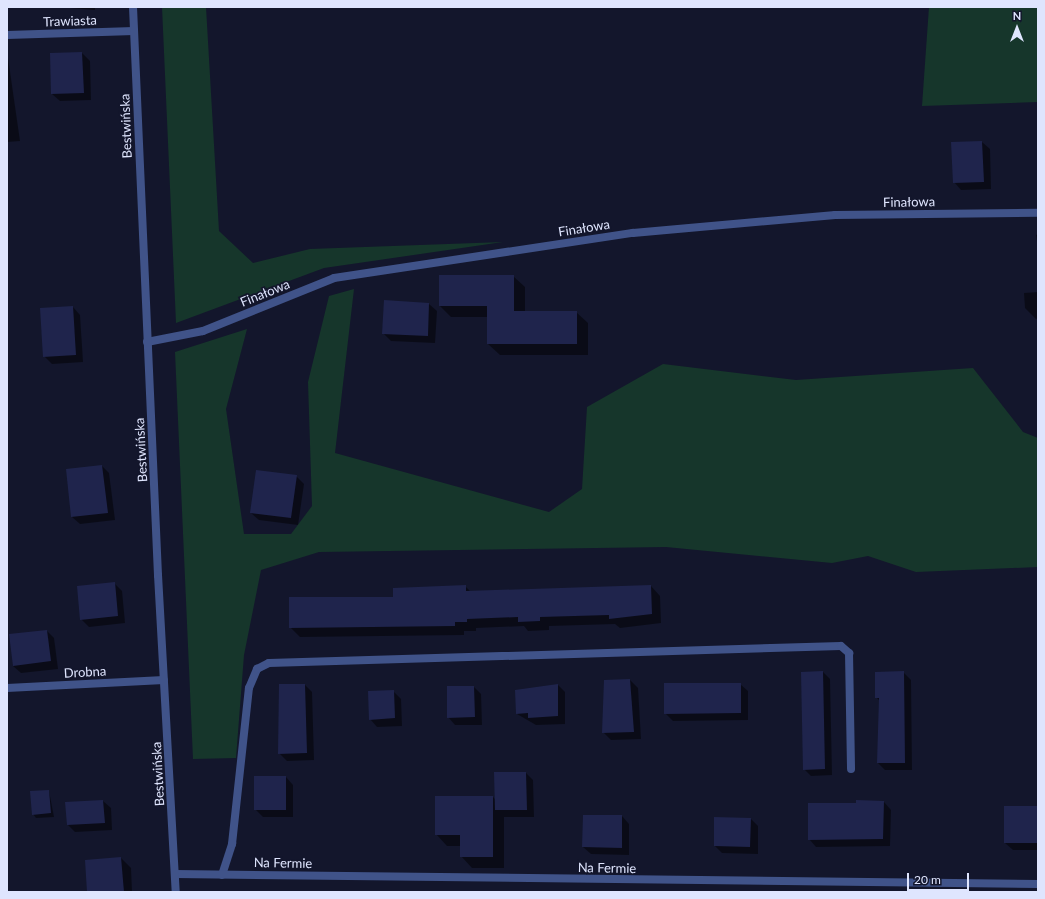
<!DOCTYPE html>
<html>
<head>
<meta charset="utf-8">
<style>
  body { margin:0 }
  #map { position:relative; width:1045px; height:899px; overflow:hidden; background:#13162c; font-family:Lato,sans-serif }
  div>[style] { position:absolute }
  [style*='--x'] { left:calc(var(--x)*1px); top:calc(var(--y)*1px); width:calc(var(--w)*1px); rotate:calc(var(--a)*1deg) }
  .green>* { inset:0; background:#16362b }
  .shadow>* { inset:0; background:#0007 }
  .building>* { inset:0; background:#1f244c }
  .service>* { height:8px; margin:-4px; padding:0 4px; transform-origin:4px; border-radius:4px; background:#405389 }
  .minor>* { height:8px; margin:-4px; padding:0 4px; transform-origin:4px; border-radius:4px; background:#405389 }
  .tertiary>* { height:8px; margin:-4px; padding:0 4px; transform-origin:4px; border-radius:4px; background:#405389 }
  span { translate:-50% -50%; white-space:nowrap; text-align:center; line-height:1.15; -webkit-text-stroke:3.5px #13162c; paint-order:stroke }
  .street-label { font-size:13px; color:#dfe5fe }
  .frame { position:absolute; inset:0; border:8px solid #dfe5fe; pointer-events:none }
  .north { position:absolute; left:997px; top:8px; width:40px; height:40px; -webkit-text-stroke:3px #13162c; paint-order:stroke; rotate:0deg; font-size:11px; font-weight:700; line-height:16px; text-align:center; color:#dfe5fe }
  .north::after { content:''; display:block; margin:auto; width:14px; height:18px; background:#dfe5fe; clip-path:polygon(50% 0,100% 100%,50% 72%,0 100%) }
  .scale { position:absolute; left:907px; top:873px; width:62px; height:18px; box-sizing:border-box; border:2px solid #dfe5fe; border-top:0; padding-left:5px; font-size:12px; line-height:14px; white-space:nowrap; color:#dfe5fe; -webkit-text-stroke:3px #13162c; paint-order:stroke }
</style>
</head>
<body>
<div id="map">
  <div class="green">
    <i style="clip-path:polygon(162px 7px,206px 7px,219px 231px,253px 263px,310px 249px,503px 242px,324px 268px,176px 323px)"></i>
    <i style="clip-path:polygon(929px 7px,1038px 7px,1038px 102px,922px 106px)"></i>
    <i style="clip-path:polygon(354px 289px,335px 453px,549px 512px,582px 489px,587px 407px,663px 364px,796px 380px,973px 368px,1023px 432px,1038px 438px,1038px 567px,916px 572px,868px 556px,832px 563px,666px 547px,319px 552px,261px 570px,244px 655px,236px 758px,193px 759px,175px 352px,247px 329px,226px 409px,244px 534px,291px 534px,312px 506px,308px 382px,329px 296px)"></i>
  </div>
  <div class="shadow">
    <i style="clip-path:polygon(57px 7px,95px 7px,95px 10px)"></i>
    <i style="clip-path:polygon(7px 51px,20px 141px,7px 142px)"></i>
    <i style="clip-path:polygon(82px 53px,90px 61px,91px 100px,60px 101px,52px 94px)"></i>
    <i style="clip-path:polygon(982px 142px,990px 149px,991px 189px,961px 190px,954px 182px,952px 143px)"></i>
    <i style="clip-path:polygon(1038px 234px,1038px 248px,1036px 235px)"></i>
    <i style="clip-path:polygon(513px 276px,525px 287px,525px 312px,576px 312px,588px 323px,588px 355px,500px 355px,488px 344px,488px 317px,451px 317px,440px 306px)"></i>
    <i style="clip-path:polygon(1038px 292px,1038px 318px,1036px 319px,1025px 308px,1024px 293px)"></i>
    <i style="clip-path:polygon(385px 301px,429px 304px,437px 311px,435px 343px,391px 341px,383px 333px)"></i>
    <i style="clip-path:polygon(73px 307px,80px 315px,83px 362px,52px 364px,44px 356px)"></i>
    <i style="clip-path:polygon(102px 466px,109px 473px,115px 520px,80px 524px,72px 517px)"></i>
    <i style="clip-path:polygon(296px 476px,304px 484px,298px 525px,259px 520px,251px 513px)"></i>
    <i style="clip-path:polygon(114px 583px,122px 591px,125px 623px,89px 627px,81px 619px)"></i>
    <i style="clip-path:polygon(465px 586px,471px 592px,651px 586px,660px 596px,661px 623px,620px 628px,615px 624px,549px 626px,549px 630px,528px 631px,524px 626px,476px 628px,476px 631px,464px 631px,464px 635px,300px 637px,290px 627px,394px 598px)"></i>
    <i style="clip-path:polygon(47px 631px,54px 638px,58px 669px,21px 673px,13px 666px)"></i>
    <i style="clip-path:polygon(823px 672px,830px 679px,832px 775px,811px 776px,804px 769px)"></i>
    <i style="clip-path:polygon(903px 672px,911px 680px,912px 770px,885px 770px,878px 763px,880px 701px,876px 697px)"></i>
    <i style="clip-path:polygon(630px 680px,638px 688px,641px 739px,611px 740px,603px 732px)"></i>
    <i style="clip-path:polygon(740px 684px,748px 691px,748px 720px,673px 721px,665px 713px)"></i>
    <i style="clip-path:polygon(305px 685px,312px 692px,314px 760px,287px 761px,279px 753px)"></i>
    <i style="clip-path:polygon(558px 685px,565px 692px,565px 724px,536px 725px,517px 714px)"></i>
    <i style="clip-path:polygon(474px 687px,481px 694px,482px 725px,455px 725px,448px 717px)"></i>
    <i style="clip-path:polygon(394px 692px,401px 699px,402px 726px,377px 727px,370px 719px)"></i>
    <i style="clip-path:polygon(526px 773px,533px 780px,534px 817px,504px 817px,504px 868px,472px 868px,461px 856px,461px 846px,447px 846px,436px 834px,493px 797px,496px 800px)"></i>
    <i style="clip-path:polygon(286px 777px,293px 785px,293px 817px,263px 817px,255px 809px)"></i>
    <i style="clip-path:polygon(49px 791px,54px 817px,36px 818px,33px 814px)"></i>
    <i style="clip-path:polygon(103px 801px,111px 808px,112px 830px,75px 832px,68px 825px)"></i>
    <i style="clip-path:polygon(884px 802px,891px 810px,890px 846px,816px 847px,809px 839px)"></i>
    <i style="clip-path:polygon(1038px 807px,1038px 850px,1013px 850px,1005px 843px)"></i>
    <i style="clip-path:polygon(622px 816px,629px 824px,629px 855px,591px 854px,583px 847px)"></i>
    <i style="clip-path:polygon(751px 819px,758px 826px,758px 854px,722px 853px,715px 846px)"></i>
    <i style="clip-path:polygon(121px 858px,131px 868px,132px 892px,88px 892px)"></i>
  </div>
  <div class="building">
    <i style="clip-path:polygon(82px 52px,84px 93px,51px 94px,50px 53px)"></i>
    <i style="clip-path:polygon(982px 141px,984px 182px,953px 183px,951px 142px)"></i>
    <i style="clip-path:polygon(439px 275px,514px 275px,514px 311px,577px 311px,577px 344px,487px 344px,487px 306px,439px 306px)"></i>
    <i style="clip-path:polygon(384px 300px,429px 303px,428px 336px,382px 334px)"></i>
    <i style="clip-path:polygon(73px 306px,76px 355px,43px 357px,40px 308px)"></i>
    <i style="clip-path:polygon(102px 465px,108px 513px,71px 517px,66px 469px)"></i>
    <i style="clip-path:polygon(256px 470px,297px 475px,291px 518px,250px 513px)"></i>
    <i style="clip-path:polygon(115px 582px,118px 616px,80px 620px,77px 586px)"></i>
    <i style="clip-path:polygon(466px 585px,466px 591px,651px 585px,652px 614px,609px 619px,609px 615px,540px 617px,540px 621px,518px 622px,518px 617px,467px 619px,467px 622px,455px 622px,455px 626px,289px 628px,289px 597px,393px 597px,393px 588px)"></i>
    <i style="clip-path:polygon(47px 630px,51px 661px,13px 666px,9px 634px)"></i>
    <i style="clip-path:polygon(823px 671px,825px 769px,803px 770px,801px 672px)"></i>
    <i style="clip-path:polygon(904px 671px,905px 763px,877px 763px,879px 698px,875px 698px,875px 672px)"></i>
    <i style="clip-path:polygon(630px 679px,634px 732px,602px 733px,604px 680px)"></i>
    <i style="clip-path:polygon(664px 683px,741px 683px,741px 713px,664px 714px)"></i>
    <i style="clip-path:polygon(279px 684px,305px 684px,307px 753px,278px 754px)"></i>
    <i style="clip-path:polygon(558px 684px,558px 716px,528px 718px,528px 713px,516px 714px,515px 690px)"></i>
    <i style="clip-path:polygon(447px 686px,474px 686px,475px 717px,447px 718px)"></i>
    <i style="clip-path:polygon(394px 690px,395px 718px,369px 720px,368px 691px)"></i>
    <i style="clip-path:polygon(494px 772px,526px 772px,527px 810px,495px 810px)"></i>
    <i style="clip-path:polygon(254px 776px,286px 776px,286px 810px,254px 810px)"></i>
    <i style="clip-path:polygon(49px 790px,51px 813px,32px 815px,30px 791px)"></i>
    <i style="clip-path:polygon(435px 796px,493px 796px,493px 857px,460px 857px,460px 835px,435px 835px)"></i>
    <i style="clip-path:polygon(103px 800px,105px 823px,67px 825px,65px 802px)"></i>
    <i style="clip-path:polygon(856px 800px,884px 801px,883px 839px,808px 840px,808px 803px,856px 803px)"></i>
    <i style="clip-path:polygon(1004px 806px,1038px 806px,1038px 843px,1004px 843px)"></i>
    <i style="clip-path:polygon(583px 815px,622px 815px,622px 848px,582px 847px)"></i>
    <i style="clip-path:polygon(714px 817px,751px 818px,750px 847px,714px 846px)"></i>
    <i style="clip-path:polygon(121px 857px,124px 892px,87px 892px,85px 860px)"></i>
  </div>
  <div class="service">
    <i style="--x:222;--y:875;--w:33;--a:-72"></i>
    <i style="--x:232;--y:844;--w:157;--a:-83.8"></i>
    <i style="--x:249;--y:688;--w:21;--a:-67"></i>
    <i style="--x:257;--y:669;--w:13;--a:-27"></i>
    <i style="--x:269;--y:663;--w:572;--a:-1.7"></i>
    <i style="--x:841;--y:646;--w:11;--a:41"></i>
    <i style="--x:849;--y:653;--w:116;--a:89"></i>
  </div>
  <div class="minor">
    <i style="--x:7;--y:35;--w:127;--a:-1.8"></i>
    <i style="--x:147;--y:342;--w:57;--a:-11.1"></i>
    <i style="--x:203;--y:331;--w:141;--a:-22"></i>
    <i style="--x:334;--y:278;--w:302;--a:-8.6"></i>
    <i style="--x:633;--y:233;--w:203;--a:-5.1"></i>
    <i style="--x:835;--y:215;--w:203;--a:-0.6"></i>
    <i style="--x:7;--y:688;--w:157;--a:-2.9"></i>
    <i style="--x:175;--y:874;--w:863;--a:0.66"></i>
  </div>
  <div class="tertiary">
    <i style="--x:133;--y:7;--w:569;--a:87.48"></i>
    <i style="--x:158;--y:575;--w:318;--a:86.8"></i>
  </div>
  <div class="street-label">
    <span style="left:70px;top:21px;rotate:-2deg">Trawiasta</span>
    <span style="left:126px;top:126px;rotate:-92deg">Bestwińska</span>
    <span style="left:909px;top:202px;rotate:-1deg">Finałowa</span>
    <span style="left:584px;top:228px;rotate:-9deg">Finałowa</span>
    <span style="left:265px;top:293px;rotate:-22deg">Finałowa</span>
    <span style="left:141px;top:450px;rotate:-93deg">Bestwińska</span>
    <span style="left:85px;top:672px;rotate:-3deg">Drobna</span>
    <span style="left:158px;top:774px;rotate:-93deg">Bestwińska</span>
    <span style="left:283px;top:863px;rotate:1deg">Na Fermie</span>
    <span style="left:607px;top:868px;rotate:1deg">Na Fermie</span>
  </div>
  <div class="frame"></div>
  <div class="north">N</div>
  <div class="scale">20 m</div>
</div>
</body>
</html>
